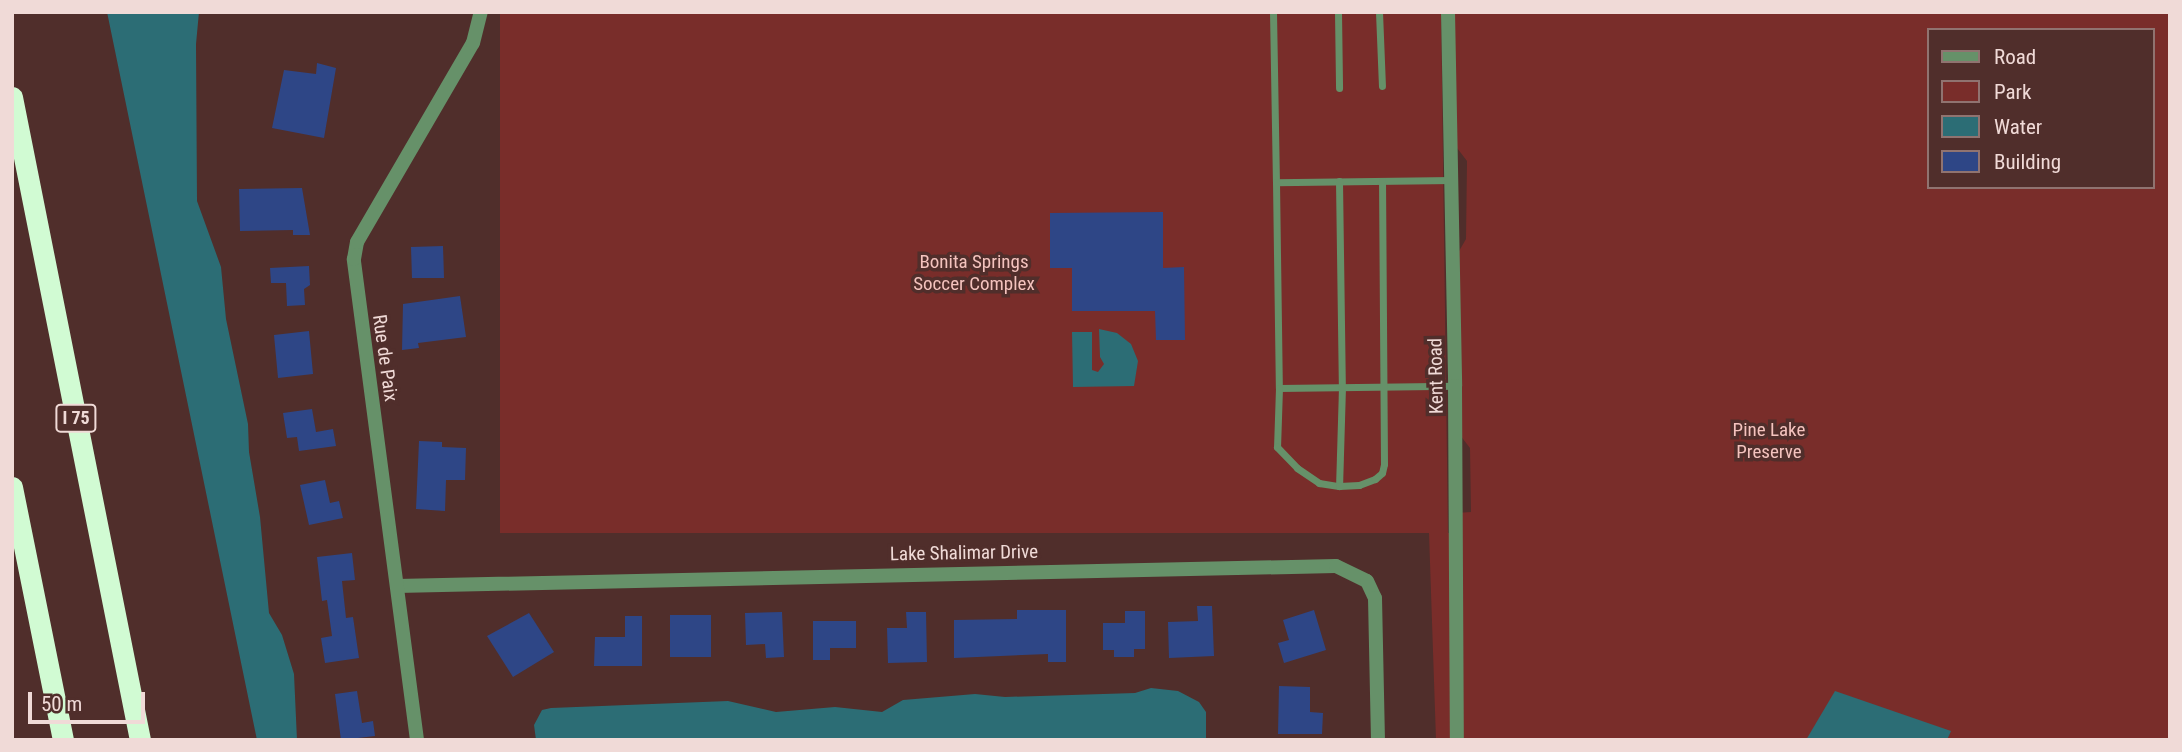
<!DOCTYPE html>
<html>
<head>
<meta charset="utf-8">
<style>
  body { margin:0 }
  #map { position:relative; width:2182px; height:752px; overflow:hidden; background:#502e2b; font-family:"Roboto Condensed",sans-serif }
  div>[style] { position:absolute }
  [style*='--x'] { left:calc(var(--x)*1px); top:calc(var(--y)*1px); width:calc(var(--w)*1px); rotate:calc(var(--a)*1deg) }
  .green>* { inset:0; background:#792d2a }
  .water>* { inset:0; background:#2c6d75 }
  .building>* { inset:0; background:#2e4686 }
  .lane>* { height:7px; margin:-3.5px; padding:0 3.5px; transform-origin:3.5px; border-radius:3.5px; background:#669169 }
  .street>* { height:14px; margin:-7px; padding:0 7px; transform-origin:7px; border-radius:7px; background:#669169 }
  .highway>* { height:21px; margin:-10.5px; padding:0 10.5px; transform-origin:10.5px; border-radius:10.5px; background:#d1fbd3 }
  span { translate:-50% -50%; white-space:nowrap; text-align:center; line-height:1.15; -webkit-text-stroke:7px #502e2b; paint-order:stroke }
  .shield-label span { padding:2px 5px; background:#502e2b; border:2px solid; border-radius:5px; -webkit-text-stroke-width:0 }
  .shield-label { font-size:18px; color:#f0dad7; font-weight:700 }
  .park-label { font-size:19px; color:#f4c3be }
  .street-label { font-size:19px; color:#f0dad7 }
  .frame { position:absolute; inset:0; border:14px solid #f0dad7; pointer-events:none }
  .legend { position:absolute; left:1927px; top:28px; width:228px; height:161px; box-sizing:border-box; background:#502e2b; border:2px solid #907370; margin:0; padding:9px 12px; list-style:none; font-size:21px; color:#f0dad7 }
  .legend li { display:flex; align-items:center; gap:14px; height:35px }
  .legend b { width:35px; border:2px solid #907370 }
  .scale { position:absolute; left:28px; top:692px; width:117px; height:32px; box-sizing:border-box; border:4px solid #f0dad7; border-top:0; padding-left:9px; font-size:21px; line-height:24px; white-space:nowrap; color:#f0dad7; -webkit-text-stroke:5px #502e2b; paint-order:stroke }
</style>
</head>
<body>
<div id="map">
  <div class="green">
    <i style="clip-path:polygon(evenodd,500px 12px,1441px 12px,1448px 533px,1455px 533px,1455px 513px,1471px 512px,1470px 448px,1453px 426px,1451px 265px,1466px 239px,1467px 161px,1454px 144px,1448px 12px,2170px 12px,2170px 740px,1436px 740px,1429px 533px,500px 533px,500px 12px,1928px 30px,2152px 30px,2152px 187px,1928px 187px,1928px 30px)"></i>
  </div>
  <div class="water">
    <i style="clip-path:polygon(107px 12px,199px 12px,196px 44px,197px 201px,221px 267px,226px 319px,248px 424px,249px 452px,260px 517px,269px 613px,282px 635px,294px 674px,297px 740px,257px 740px)"></i>
    <i style="clip-path:polygon(1099px 329px,1117px 333px,1131px 344px,1138px 361px,1134px 386px,1073px 387px,1072px 332px,1092px 332px,1092px 370px,1098px 372px,1104px 364px,1100px 357px)"></i>
    <i style="clip-path:polygon(1151px 688px,1178px 691px,1199px 702px,1206px 712px,1206px 740px,536px 740px,534px 725px,542px 710px,551px 708px,728px 701px,776px 712px,835px 707px,882px 712px,903px 700px,975px 694px,1005px 697px,1135px 693px)"></i>
    <i style="clip-path:polygon(1835px 691px,1951px 731px,1947px 740px,1806px 740px)"></i>
  </div>
  <div class="building">
    <i style="clip-path:polygon(317px 63px,336px 68px,324px 138px,272px 128px,284px 70px,316px 74px)"></i>
    <i style="clip-path:polygon(302px 188px,310px 235px,293px 235px,293px 230px,240px 231px,239px 189px)"></i>
    <i style="clip-path:polygon(1163px 212px,1163px 268px,1184px 267px,1185px 340px,1156px 340px,1155px 311px,1072px 311px,1072px 268px,1050px 268px,1050px 213px)"></i>
    <i style="clip-path:polygon(443px 246px,444px 278px,412px 278px,411px 247px)"></i>
    <i style="clip-path:polygon(309px 266px,310px 285px,304px 289px,305px 305px,287px 306px,286px 283px,271px 283px,270px 268px)"></i>
    <i style="clip-path:polygon(460px 296px,466px 337px,418px 343px,419px 348px,402px 350px,403px 304px)"></i>
    <i style="clip-path:polygon(309px 331px,313px 374px,278px 378px,274px 335px)"></i>
    <i style="clip-path:polygon(312px 409px,316px 432px,333px 429px,336px 446px,299px 451px,297px 437px,287px 438px,283px 413px)"></i>
    <i style="clip-path:polygon(419px 441px,442px 442px,442px 447px,466px 448px,465px 480px,446px 480px,445px 511px,416px 509px)"></i>
    <i style="clip-path:polygon(325px 480px,330px 503px,339px 501px,343px 518px,309px 525px,300px 485px)"></i>
    <i style="clip-path:polygon(352px 553px,355px 580px,342px 581px,346px 618px,353px 617px,359px 658px,325px 663px,321px 638px,332px 636px,327px 600px,322px 601px,317px 557px)"></i>
    <i style="clip-path:polygon(1197px 606px,1212px 606px,1214px 656px,1169px 658px,1168px 622px,1198px 621px)"></i>
    <i style="clip-path:polygon(1017px 610px,1066px 610px,1066px 662px,1048px 662px,1048px 654px,954px 658px,954px 620px,1017px 619px)"></i>
    <i style="clip-path:polygon(1314px 610px,1326px 650px,1284px 663px,1278px 643px,1289px 640px,1283px 620px)"></i>
    <i style="clip-path:polygon(1125px 611px,1145px 611px,1145px 649px,1134px 649px,1134px 657px,1114px 657px,1114px 650px,1103px 650px,1103px 623px,1125px 623px)"></i>
    <i style="clip-path:polygon(782px 612px,784px 657px,766px 658px,765px 644px,746px 645px,745px 613px)"></i>
    <i style="clip-path:polygon(906px 612px,926px 612px,927px 662px,888px 663px,887px 628px,907px 628px)"></i>
    <i style="clip-path:polygon(529px 613px,554px 652px,513px 677px,487px 636px)"></i>
    <i style="clip-path:polygon(670px 615px,711px 615px,711px 657px,670px 657px)"></i>
    <i style="clip-path:polygon(625px 616px,642px 616px,642px 666px,594px 666px,595px 637px,625px 637px)"></i>
    <i style="clip-path:polygon(813px 621px,856px 621px,856px 648px,830px 648px,830px 660px,813px 660px)"></i>
    <i style="clip-path:polygon(1279px 686px,1310px 687px,1310px 712px,1323px 713px,1322px 734px,1278px 734px)"></i>
    <i style="clip-path:polygon(357px 691px,362px 723px,373px 721px,375px 736px,341px 740px,335px 694px)"></i>
  </div>
  <div class="lane">
    <i style="--x:1273;--y:12;--w:170;--a:89"></i>
    <i style="--x:1338;--y:12;--w:76;--a:89.2"></i>
    <i style="--x:1379;--y:12;--w:74;--a:87.7"></i>
    <i style="--x:1452;--y:180;--w:176;--a:179.3"></i>
    <i style="--x:1276;--y:182;--w:206;--a:89.2"></i>
    <i style="--x:1279;--y:388;--w:176;--a:-0.7"></i>
    <i style="--x:1339;--y:181;--w:206;--a:89.2"></i>
    <i style="--x:1342;--y:387;--w:99;--a:91.7"></i>
    <i style="--x:1279;--y:388;--w:59;--a:91.9"></i>
    <i style="--x:1277;--y:447;--w:29;--a:46"></i>
    <i style="--x:1297;--y:468;--w:27;--a:34"></i>
    <i style="--x:1319;--y:483;--w:20;--a:9"></i>
    <i style="--x:1339;--y:486;--w:20;--a:-3"></i>
    <i style="--x:1359;--y:485;--w:17;--a:-21"></i>
    <i style="--x:1375;--y:479;--w:9;--a:-41"></i>
    <i style="--x:1382;--y:473;--w:9;--a:-77"></i>
    <i style="--x:1384;--y:464;--w:283;--a:-90.4"></i>
  </div>
  <div class="street">
    <i style="--x:1448;--y:12;--w:374;--a:88.9"></i>
    <i style="--x:1455;--y:386;--w:354;--a:89.7"></i>
    <i style="--x:397;--y:586;--w:939;--a:-1.22"></i>
    <i style="--x:1336;--y:566;--w:34;--a:26"></i>
    <i style="--x:1367;--y:581;--w:19;--a:65"></i>
    <i style="--x:1375;--y:598;--w:142;--a:88.8"></i>
    <i style="--x:417;--y:740;--w:485;--a:-97.5"></i>
    <i style="--x:354;--y:259;--w:17;--a:-80"></i>
    <i style="--x:357;--y:242;--w:230;--a:-59.8"></i>
    <i style="--x:473;--y:43;--w:32;--a:-76"></i>
  </div>
  <div class="highway">
    <i style="--x:12;--y:97;--w:656;--a:78.74"></i>
    <i style="--x:12;--y:487;--w:258;--a:78.6"></i>
  </div>
  <div class="shield-label">
    <span style="left:76px;top:418px">I 75</span>
  </div>
  <div class="park-label">
    <span style="left:974px;top:273px">Bonita Springs<br>Soccer Complex</span>
    <span style="left:1769px;top:441px">Pine Lake<br>Preserve</span>
  </div>
  <div class="street-label">
    <span style="left:385px;top:358px;rotate:82deg">Rue de Paix</span>
    <span style="left:1436px;top:376px;rotate:-91deg">Kent Road</span>
    <span style="left:964px;top:553px;rotate:-1deg">Lake Shalimar Drive</span>
  </div>
  <div class="frame"></div>
  <ul class="legend">
  <li><b style="height:9px;background:#669169"></b>Road</li>
  <li><b style="height:19px;background:#792d2a"></b>Park</li>
  <li><b style="height:19px;background:#2c6d75"></b>Water</li>
  <li><b style="height:19px;background:#2e4686"></b>Building</li>
  </ul>
  <div class="scale">50 m</div>
</div>
</body>
</html>
